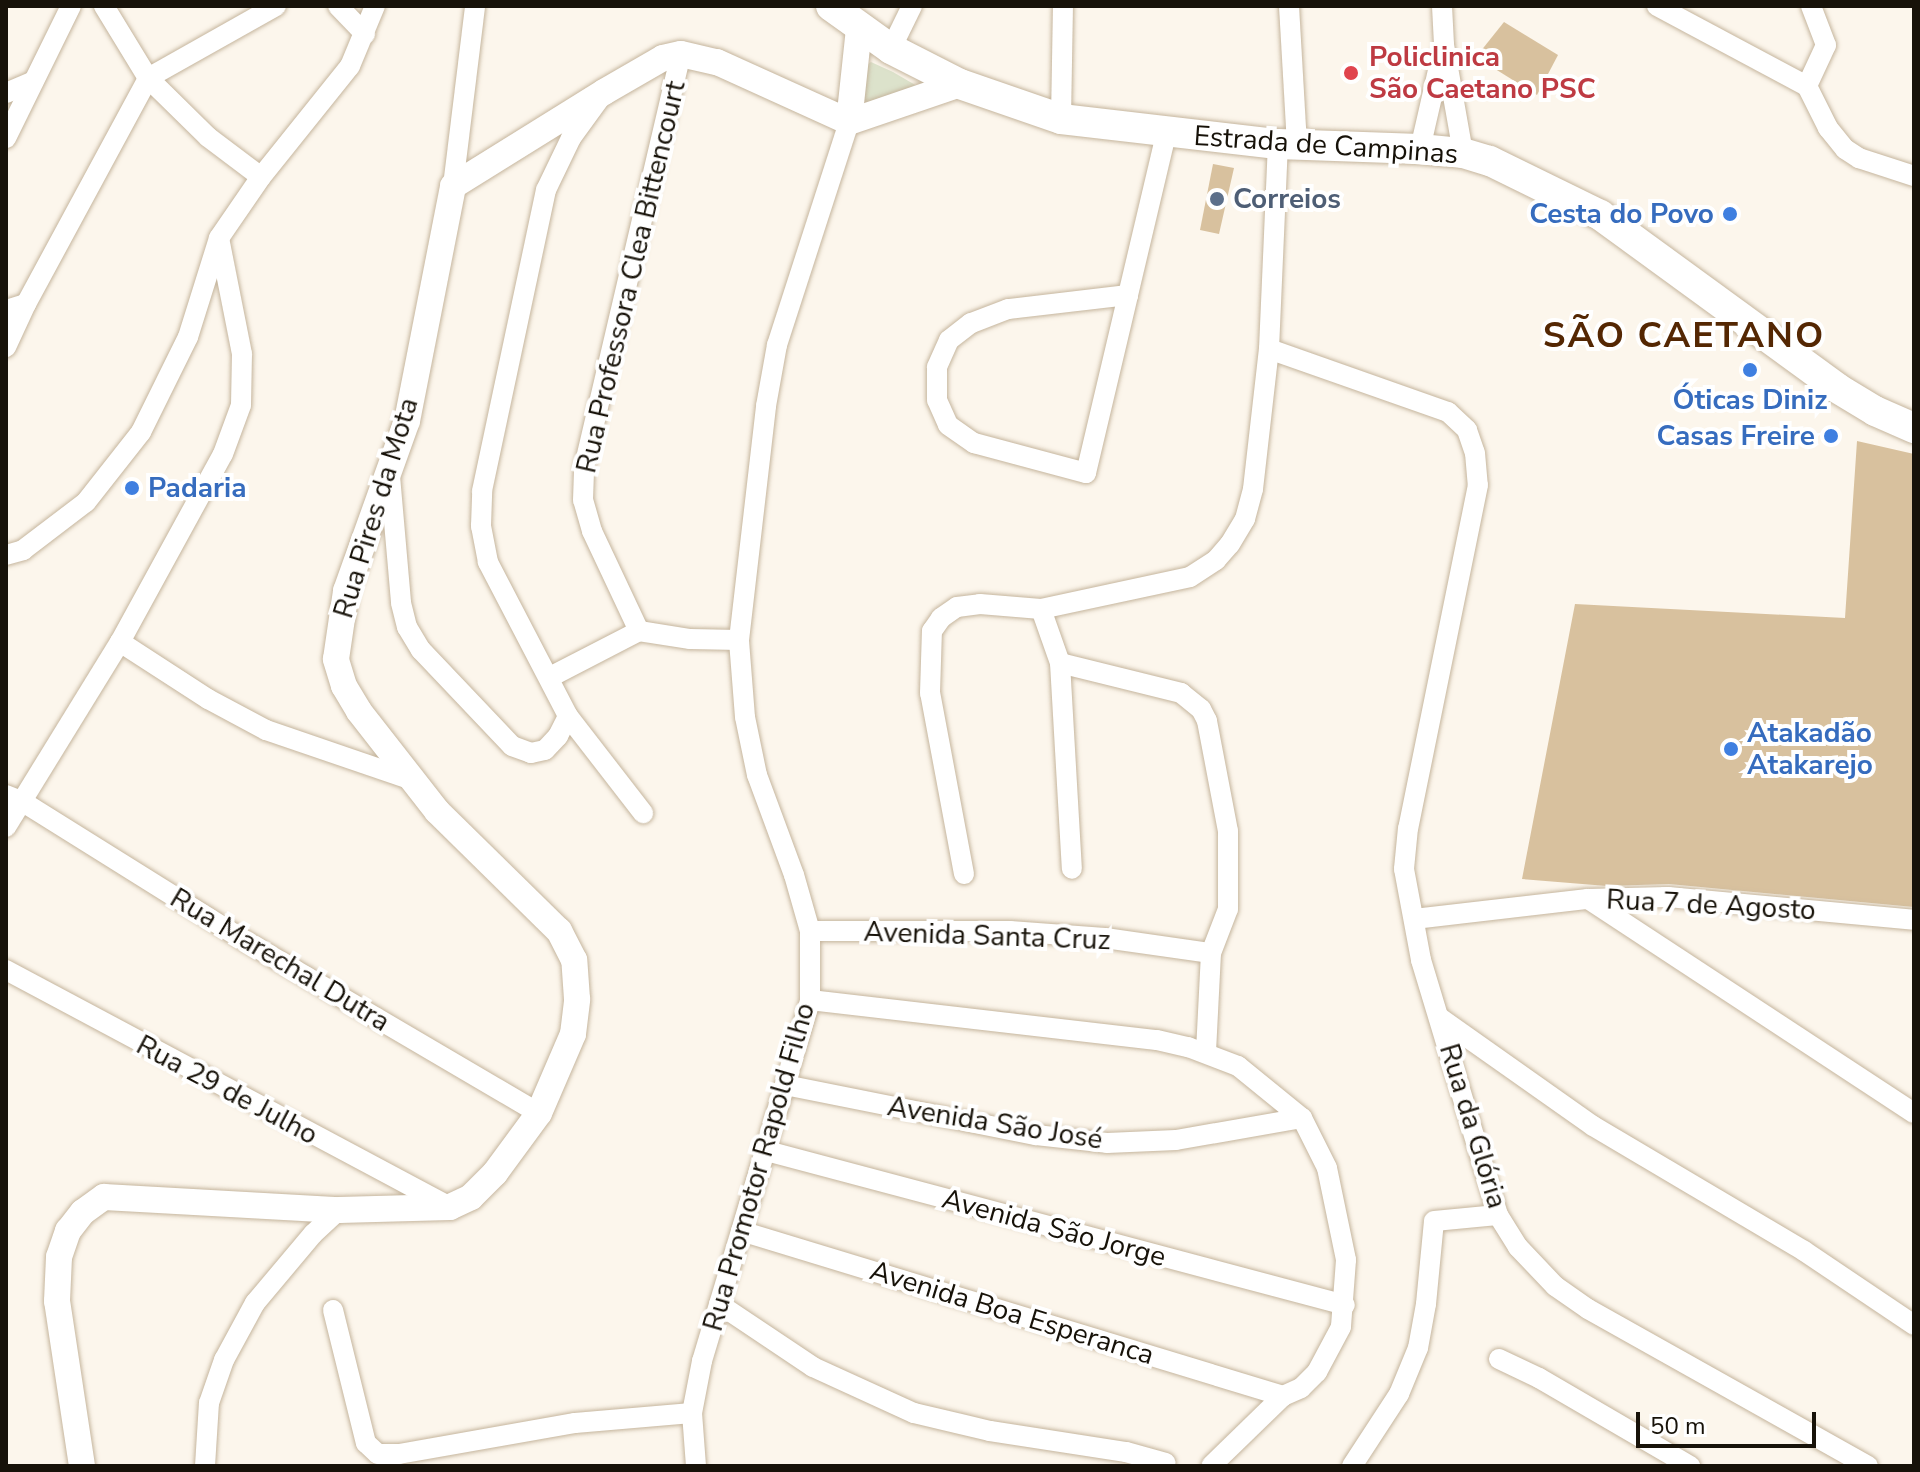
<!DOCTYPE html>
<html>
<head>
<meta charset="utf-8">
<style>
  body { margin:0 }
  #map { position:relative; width:1920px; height:1472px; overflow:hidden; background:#fcf6ec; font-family:"Nunito Sans",sans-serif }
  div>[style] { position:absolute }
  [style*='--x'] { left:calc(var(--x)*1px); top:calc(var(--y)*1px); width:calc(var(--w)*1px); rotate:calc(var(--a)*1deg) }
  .green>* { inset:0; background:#dce2cb }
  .building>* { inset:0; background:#d8c19e }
  .roads { filter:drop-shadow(0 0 2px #c5b59d) drop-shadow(0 0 2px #c5b59d) }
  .minor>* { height:20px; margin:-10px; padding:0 10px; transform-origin:10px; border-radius:10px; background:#fff }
  .tertiary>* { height:26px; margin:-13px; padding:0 13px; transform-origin:13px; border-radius:13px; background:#fff }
  .secondary>* { height:30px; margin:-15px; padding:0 15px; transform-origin:15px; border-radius:15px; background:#fff }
  .dots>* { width:22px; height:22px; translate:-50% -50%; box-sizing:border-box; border:4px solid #fff; border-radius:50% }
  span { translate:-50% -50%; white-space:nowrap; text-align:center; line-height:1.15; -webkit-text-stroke:8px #fff; paint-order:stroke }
  .health-label { font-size:28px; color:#be3a42; font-weight:700 }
  .left { translate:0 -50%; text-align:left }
  .street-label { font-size:28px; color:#171209 }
  .service-label { font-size:28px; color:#4e5e75; font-weight:700 }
  .shop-label { font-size:28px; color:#366cbe; font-weight:700 }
  .right { translate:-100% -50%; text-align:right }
  .district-label { font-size:36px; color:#542703; font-weight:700; letter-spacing:2px }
  .frame { position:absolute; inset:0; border:8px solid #171209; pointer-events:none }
  .scale { position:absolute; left:1636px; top:1412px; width:180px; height:36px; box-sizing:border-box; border:4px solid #171209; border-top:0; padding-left:10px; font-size:24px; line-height:28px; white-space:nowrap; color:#171209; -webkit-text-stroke:6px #fff; paint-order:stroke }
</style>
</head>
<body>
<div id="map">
  <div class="green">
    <i style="clip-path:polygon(871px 62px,893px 72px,917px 86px,869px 105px,860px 97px,864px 67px)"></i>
  </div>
  <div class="building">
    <i style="clip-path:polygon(1504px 22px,1558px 55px,1537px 95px,1476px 57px)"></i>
    <i style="clip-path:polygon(1213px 164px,1234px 168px,1219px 234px,1200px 230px)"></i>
    <i style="clip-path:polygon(1857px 441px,1914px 454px,1914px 907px,1669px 884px,1607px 886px,1522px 879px,1575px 604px,1845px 618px)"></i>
  </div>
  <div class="roads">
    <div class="minor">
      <i style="--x:104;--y:6;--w:84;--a:58.6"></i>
      <i style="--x:148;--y:78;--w:84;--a:44.5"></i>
      <i style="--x:208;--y:137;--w:66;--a:37"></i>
      <i style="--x:338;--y:6;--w:39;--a:46"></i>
      <i style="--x:1289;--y:6;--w:138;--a:86.7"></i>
      <i style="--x:1442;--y:6;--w:39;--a:87"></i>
      <i style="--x:1444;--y:45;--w:110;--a:80"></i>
      <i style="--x:1657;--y:6;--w:170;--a:28.1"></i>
      <i style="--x:1811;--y:6;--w:42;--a:69"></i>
      <i style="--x:1826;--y:45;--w:45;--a:114.9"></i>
      <i style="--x:1807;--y:86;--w:47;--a:63.4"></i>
      <i style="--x:1828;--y:128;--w:27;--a:51"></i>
      <i style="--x:1845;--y:149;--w:17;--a:33"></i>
      <i style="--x:1859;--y:158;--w:58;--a:18.1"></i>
      <i style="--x:891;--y:49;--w:48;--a:-64"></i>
      <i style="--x:6;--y:93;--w:30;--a:-23"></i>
      <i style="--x:1061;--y:119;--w:113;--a:-89"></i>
      <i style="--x:6;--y:138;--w:147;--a:-63.8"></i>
      <i style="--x:1420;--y:149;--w:98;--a:-77.1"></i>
      <i style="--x:453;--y:186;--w:181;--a:-83"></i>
      <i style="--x:1128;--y:295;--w:121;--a:173.3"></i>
      <i style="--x:1008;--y:309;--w:40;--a:159"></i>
      <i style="--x:971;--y:323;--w:28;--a:142"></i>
      <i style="--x:949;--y:340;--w:30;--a:114"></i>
      <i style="--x:937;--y:367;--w:33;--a:90"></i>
      <i style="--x:937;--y:400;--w:27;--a:66"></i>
      <i style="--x:948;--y:425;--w:32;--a:35"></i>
      <i style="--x:974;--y:443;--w:116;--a:15"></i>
      <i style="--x:1086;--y:473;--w:183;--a:-76.7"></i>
      <i style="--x:1128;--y:295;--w:165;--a:-76.7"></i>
      <i style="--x:6;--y:310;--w:21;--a:-17"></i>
      <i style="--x:26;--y:304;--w:257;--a:-61.6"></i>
      <i style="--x:148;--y:78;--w:147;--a:-29.4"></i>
      <i style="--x:6;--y:347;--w:47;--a:-65.1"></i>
      <i style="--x:1269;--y:349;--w:190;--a:19.4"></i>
      <i style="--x:1448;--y:412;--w:26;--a:43"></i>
      <i style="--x:1467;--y:430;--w:24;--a:71"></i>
      <i style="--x:1475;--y:453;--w:32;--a:85"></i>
      <i style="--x:1478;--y:485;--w:350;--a:101.5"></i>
      <i style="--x:1408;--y:828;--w:41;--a:95.6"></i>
      <i style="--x:1404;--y:869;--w:93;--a:79.4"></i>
      <i style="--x:1421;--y:960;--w:266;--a:73.2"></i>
      <i style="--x:1498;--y:1215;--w:38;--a:58"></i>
      <i style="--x:1518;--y:1247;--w:54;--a:46.5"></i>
      <i style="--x:1555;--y:1286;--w:40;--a:34.9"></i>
      <i style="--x:1588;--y:1309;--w:321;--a:29.3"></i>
      <i style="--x:390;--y:476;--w:127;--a:85"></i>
      <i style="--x:401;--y:603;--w:25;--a:76"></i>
      <i style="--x:407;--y:627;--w:27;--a:59"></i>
      <i style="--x:421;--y:650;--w:132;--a:46.5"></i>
      <i style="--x:512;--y:746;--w:20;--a:20"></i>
      <i style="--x:531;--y:753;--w:14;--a:-12"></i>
      <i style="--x:545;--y:750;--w:19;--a:-47"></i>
      <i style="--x:558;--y:736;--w:22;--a:-63"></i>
      <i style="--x:568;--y:716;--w:174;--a:-117.5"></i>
      <i style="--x:488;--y:562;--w:37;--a:-101"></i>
      <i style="--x:481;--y:526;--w:35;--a:-88"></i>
      <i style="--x:482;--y:491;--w:308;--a:-78"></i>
      <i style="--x:546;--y:190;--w:58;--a:-64.3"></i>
      <i style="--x:571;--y:138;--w:49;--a:-54.1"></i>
      <i style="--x:6;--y:555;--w:18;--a:-16"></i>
      <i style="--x:23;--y:550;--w:79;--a:-37.3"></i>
      <i style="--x:86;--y:502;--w:89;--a:-51.8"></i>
      <i style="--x:141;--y:432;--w:106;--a:-63.7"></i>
      <i style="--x:188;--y:337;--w:104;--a:-72.6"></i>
      <i style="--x:219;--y:238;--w:74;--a:-55.5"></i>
      <i style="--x:261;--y:177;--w:142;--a:-51.3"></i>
      <i style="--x:350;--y:66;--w:65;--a:-67.4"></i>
      <i style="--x:1041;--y:609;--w:57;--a:70.6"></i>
      <i style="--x:1060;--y:663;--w:206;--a:86.7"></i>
      <i style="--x:639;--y:631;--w:110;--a:-115.2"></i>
      <i style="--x:592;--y:531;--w:32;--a:-106"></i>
      <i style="--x:583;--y:500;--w:33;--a:-88"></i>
      <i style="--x:584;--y:467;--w:424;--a:-76.8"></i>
      <i style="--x:120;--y:642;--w:105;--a:32.9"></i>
      <i style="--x:208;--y:699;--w:66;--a:28.1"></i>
      <i style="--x:266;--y:730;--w:154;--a:18.9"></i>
      <i style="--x:1060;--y:663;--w:125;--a:13.9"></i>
      <i style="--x:1181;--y:693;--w:26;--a:39"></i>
      <i style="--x:1201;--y:709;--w:13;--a:63"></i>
      <i style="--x:1207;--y:721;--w:112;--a:79.2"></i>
      <i style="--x:1228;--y:831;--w:78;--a:90"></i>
      <i style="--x:1228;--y:909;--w:47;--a:111.1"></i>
      <i style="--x:1211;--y:953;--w:99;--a:92.9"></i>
      <i style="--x:550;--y:677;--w:100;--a:-27.3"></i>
      <i style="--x:639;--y:631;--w:52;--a:8.9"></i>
      <i style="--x:690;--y:639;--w:49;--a:1.2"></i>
      <i style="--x:568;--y:716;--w:123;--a:52.3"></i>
      <i style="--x:6;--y:795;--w:18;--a:22"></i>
      <i style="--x:23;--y:802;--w:258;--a:32"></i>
      <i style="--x:242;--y:939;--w:344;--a:30.4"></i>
      <i style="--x:6;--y:827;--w:217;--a:-58.4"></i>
      <i style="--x:120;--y:642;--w:214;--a:-61.3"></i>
      <i style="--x:223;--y:454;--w:52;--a:-69.8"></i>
      <i style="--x:241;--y:405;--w:51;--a:-88.9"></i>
      <i style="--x:242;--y:354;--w:118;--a:-101.2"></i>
      <i style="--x:964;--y:874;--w:184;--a:-100.6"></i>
      <i style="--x:930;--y:693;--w:62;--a:-88.2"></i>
      <i style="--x:932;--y:631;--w:16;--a:-55"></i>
      <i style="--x:941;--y:618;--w:19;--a:-35"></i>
      <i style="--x:957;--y:607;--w:23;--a:-7"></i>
      <i style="--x:980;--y:604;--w:61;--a:4.7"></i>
      <i style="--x:1041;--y:609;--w:152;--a:-12.1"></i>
      <i style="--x:1190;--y:577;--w:31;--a:-33"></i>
      <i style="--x:1216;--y:560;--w:21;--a:-49"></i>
      <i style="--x:1230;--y:544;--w:29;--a:-59"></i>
      <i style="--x:1245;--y:519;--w:31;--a:-75"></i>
      <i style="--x:1253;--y:489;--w:141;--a:-83.5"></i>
      <i style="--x:1269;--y:349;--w:205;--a:-87.5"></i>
      <i style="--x:1588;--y:899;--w:390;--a:33.3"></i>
      <i style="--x:1414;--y:919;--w:175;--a:-6.6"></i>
      <i style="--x:1588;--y:899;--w:80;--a:-1.4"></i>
      <i style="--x:1668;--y:897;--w:247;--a:5.3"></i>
      <i style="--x:810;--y:931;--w:200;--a:0"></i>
      <i style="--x:1010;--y:931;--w:95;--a:4.2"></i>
      <i style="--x:1105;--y:938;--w:107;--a:8.1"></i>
      <i style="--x:6;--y:970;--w:503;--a:28.09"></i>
      <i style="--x:810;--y:1000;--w:349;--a:6.6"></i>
      <i style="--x:1157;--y:1040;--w:32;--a:13"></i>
      <i style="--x:1188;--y:1047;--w:53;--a:20.8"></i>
      <i style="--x:1238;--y:1066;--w:82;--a:39.1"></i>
      <i style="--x:1302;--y:1118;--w:56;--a:63.4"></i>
      <i style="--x:1327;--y:1168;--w:94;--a:78.3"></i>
      <i style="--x:1346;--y:1260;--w:67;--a:94.3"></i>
      <i style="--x:1341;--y:1327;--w:51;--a:118.1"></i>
      <i style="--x:1317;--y:1372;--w:23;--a:135"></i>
      <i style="--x:1301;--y:1388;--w:20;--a:156"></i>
      <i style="--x:1283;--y:1396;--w:100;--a:135.8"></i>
      <i style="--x:1440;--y:1018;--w:187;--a:35.2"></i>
      <i style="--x:1593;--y:1126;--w:245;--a:30.6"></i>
      <i style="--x:1804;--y:1251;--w:133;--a:33.9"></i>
      <i style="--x:785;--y:1085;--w:256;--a:11.3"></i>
      <i style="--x:1036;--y:1135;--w:71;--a:6.4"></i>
      <i style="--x:1107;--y:1143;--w:69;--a:-2.5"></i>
      <i style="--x:1176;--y:1140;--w:128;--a:-9.9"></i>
      <i style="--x:763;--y:1150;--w:602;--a:14.91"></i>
      <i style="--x:741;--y:1231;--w:567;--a:16.93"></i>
      <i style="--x:719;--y:1304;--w:113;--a:33.8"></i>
      <i style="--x:813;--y:1367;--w:111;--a:24.5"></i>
      <i style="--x:914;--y:1413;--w:78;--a:13.3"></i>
      <i style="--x:990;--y:1431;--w:138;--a:8.8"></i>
      <i style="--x:1126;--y:1452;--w:41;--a:15.4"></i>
      <i style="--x:333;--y:1310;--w:137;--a:76.1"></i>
      <i style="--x:366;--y:1443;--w:16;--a:43"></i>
      <i style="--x:378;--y:1454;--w:21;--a:0"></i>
      <i style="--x:399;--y:1454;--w:179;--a:-10"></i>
      <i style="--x:575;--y:1423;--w:117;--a:-4.9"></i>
      <i style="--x:1499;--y:1359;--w:44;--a:25.4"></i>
      <i style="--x:1539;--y:1378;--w:175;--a:30.2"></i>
      <i style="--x:205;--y:1466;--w:63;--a:-86.4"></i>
      <i style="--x:209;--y:1403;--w:46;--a:-70.8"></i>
      <i style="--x:224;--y:1360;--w:65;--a:-61.5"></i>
      <i style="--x:255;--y:1303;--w:90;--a:-50"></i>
      <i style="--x:313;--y:1234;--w:35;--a:-43"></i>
      <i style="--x:696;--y:1466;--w:53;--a:-94.3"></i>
      <i style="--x:692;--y:1413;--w:53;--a:-79.1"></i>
      <i style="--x:702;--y:1361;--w:377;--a:-73.3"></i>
      <i style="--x:810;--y:1000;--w:69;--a:-90"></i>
      <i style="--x:810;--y:931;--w:58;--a:-105.9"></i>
      <i style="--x:794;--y:875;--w:107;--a:-110.3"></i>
      <i style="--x:757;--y:775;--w:59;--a:-101.7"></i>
      <i style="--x:745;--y:717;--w:77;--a:-94.5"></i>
      <i style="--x:739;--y:640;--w:236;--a:-83.4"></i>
      <i style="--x:766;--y:406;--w:62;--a:-79.8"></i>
      <i style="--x:777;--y:345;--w:234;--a:-72.1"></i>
      <i style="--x:1352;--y:1466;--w:86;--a:-56.9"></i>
      <i style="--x:1399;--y:1394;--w:50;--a:-67.6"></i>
      <i style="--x:1418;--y:1348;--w:45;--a:-79.7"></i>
      <i style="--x:1426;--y:1304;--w:83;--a:-84.5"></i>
      <i style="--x:1434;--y:1221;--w:64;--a:-5.4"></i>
    </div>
    <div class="tertiary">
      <i style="--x:849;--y:122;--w:117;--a:-18.9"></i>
      <i style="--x:849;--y:122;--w:94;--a:-83.9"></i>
      <i style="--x:82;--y:1466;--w:167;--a:-98.6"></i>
      <i style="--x:57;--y:1301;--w:44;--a:-87.4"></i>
      <i style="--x:59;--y:1257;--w:28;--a:-71"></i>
      <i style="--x:68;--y:1231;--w:24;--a:-52"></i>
      <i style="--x:83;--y:1212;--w:26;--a:-36"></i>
      <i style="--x:104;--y:1197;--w:235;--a:3.2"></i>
      <i style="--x:339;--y:1210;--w:111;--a:-1.5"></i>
      <i style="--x:450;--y:1207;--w:23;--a:-25"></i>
      <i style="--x:471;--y:1197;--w:34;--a:-45"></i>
      <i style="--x:495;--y:1173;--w:74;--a:-53.7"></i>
      <i style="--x:539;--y:1113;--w:86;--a:-66.7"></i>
      <i style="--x:573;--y:1034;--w:35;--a:-83"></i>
      <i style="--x:577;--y:999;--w:39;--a:-94"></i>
      <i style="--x:574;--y:960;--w:33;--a:-117"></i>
      <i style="--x:559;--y:931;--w:171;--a:-135.5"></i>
      <i style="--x:437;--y:811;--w:127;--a:-128"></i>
      <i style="--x:359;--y:711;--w:29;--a:-121"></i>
      <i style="--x:344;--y:686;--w:28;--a:-107"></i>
      <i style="--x:336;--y:659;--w:69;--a:-81.6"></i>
      <i style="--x:346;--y:591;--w:181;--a:-70.3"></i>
      <i style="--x:407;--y:421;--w:239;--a:-78.9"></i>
      <i style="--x:453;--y:186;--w:178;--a:-31.9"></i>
      <i style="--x:604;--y:92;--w:68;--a:-30"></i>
      <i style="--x:663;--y:58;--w:18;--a:-13"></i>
      <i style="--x:681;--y:54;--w:37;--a:13"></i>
      <i style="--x:717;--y:62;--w:145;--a:24.4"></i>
    </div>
    <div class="secondary">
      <i style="--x:831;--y:6;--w:74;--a:35.6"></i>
      <i style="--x:891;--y:49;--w:77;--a:26.9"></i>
      <i style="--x:960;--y:84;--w:107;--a:19.1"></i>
      <i style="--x:1061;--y:119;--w:218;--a:6.6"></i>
      <i style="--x:1278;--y:144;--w:142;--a:2"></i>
      <i style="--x:1420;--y:149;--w:43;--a:5.3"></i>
      <i style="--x:1463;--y:153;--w:28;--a:17"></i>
      <i style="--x:1490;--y:161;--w:123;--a:26.1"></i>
      <i style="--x:1600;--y:215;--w:293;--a:36.1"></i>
      <i style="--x:1837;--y:388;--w:44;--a:31.2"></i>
      <i style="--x:1875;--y:411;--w:43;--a:23.6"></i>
    </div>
  </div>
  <div class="dots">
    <i style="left:1351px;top:73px;background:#e0444e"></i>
    <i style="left:1217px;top:199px;background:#5c6f8a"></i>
    <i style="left:1730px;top:214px;background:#3f7fe0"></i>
    <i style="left:1750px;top:370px;background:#3f7fe0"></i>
    <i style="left:1831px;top:436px;background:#3f7fe0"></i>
    <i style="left:132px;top:488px;background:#3f7fe0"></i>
    <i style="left:1731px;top:749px;background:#3f7fe0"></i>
  </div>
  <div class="health-label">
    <span class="left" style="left:1369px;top:73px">Policlinica<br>São Caetano PSC</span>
  </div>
  <div class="street-label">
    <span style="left:1326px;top:145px;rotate:4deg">Estrada de Campinas</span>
    <span style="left:631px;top:277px;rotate:-77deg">Rua Professora Clea Bittencourt</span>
    <span style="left:376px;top:508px;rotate:-73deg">Rua Pires da Mota</span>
    <span style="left:1711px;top:905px;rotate:3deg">Rua 7 de Agosto</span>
    <span style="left:987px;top:936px;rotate:2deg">Avenida Santa Cruz</span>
    <span style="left:280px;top:960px;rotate:31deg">Rua Marechal Dutra</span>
    <span style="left:227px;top:1090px;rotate:28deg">Rua 29 de Julho</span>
    <span style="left:995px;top:1123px;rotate:9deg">Avenida São José</span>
    <span style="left:1473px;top:1126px;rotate:73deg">Rua da Glória</span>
    <span style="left:759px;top:1167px;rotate:-74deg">Rua Promotor Rapold Filho</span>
    <span style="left:1054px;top:1228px;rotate:15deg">Avenida São Jorge</span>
    <span style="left:1012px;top:1313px;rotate:17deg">Avenida Boa Esperanca</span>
  </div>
  <div class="service-label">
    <span class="left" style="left:1233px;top:199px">Correios</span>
  </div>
  <div class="shop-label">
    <span class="right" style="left:1714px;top:214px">Cesta do Povo</span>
    <span style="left:1750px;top:400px">Óticas Diniz</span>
    <span class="right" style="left:1815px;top:436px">Casas Freire</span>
    <span class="left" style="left:148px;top:488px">Padaria</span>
    <span class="left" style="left:1747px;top:749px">Atakadão<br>Atakarejo</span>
  </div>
  <div class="district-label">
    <span style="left:1684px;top:336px">SÃO CAETANO</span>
  </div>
  <div class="frame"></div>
  <div class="scale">50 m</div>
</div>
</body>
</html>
